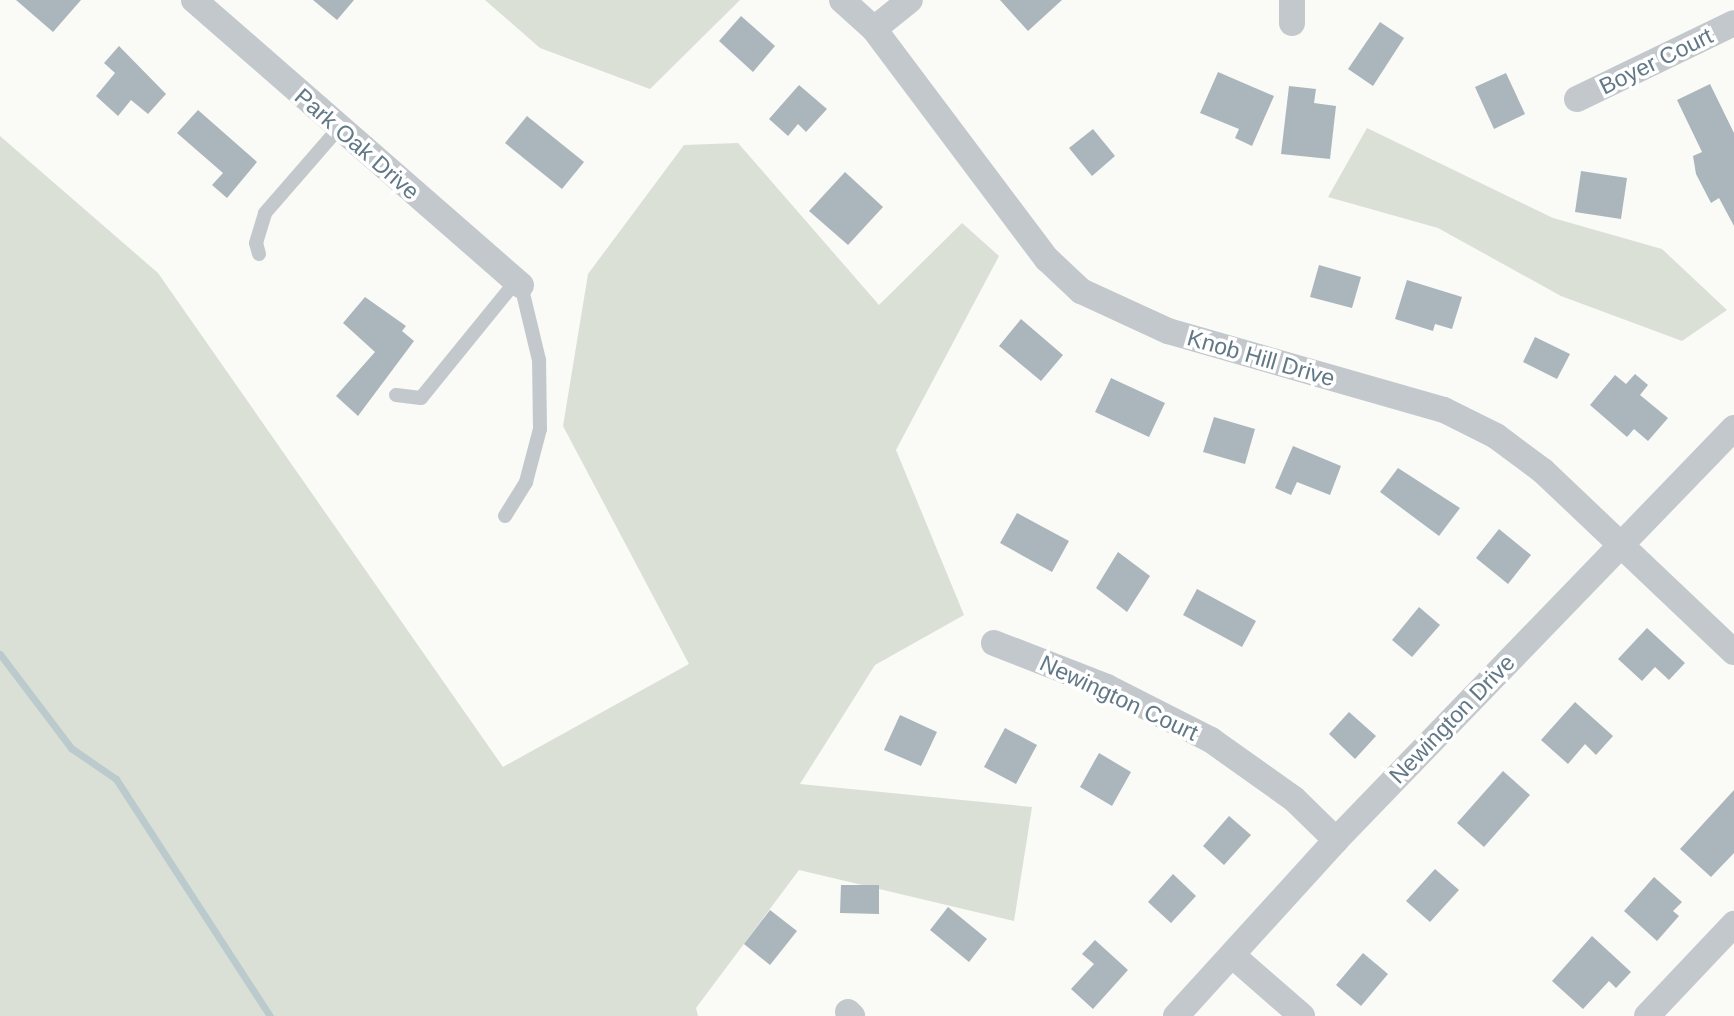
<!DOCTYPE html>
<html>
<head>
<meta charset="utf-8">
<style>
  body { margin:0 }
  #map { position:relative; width:1734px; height:1016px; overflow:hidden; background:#fafaf7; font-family:Arial,sans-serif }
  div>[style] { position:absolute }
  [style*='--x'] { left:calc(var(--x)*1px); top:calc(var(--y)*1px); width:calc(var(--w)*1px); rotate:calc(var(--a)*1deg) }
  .green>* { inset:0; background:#dae0d6 }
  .stream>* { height:7px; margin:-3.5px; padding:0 3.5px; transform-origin:3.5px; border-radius:3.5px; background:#bbcacd }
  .building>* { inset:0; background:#abb6bc }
  .service>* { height:14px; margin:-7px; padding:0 7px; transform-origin:7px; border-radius:7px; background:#c2c8cc }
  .minor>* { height:26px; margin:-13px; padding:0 13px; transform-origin:13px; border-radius:13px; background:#c2c8cc }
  span { translate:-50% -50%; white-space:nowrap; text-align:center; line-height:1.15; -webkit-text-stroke:7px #fff; paint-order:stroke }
  .street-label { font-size:23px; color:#617886 }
</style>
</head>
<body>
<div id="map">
  <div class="green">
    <i style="clip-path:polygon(485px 0,740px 0,650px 89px,540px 48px)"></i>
    <i style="clip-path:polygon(1367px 128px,1553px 218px,1662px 249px,1727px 310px,1682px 341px,1561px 296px,1438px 228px,1328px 197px)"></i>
    <i style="clip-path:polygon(0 136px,158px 273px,503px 767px,689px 664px,563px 426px,588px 274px,684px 145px,738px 143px,879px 305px,962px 223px,999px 256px,896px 450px,964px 615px,875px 665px,800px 784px,1032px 807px,1014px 921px,799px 870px,696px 1008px,698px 1016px,0 1016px)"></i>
  </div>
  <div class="stream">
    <i style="--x:0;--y:654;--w:118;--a:52.9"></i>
    <i style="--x:71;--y:748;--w:55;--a:34.6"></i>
    <i style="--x:116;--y:779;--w:283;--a:57"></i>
  </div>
  <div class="building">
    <i style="clip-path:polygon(16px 0,81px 0,53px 32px)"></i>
    <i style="clip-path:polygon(313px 0,354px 0,337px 20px)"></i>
    <i style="clip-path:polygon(1000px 0,1062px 0,1028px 31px)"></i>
    <i style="clip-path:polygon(741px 16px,775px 46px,753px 72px,719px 41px)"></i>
    <i style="clip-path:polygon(1380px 22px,1404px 38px,1373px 86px,1348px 69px)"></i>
    <i style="clip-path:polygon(119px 46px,166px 94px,148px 114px,131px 100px,118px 116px,96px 96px,115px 73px,104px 63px)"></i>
    <i style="clip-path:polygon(1218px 72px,1274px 96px,1252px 146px,1235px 138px,1239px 129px,1200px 113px)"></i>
    <i style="clip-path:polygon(1506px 73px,1525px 114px,1494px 129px,1475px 87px)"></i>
    <i style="clip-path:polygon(1710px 84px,1734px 133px,1734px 226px,1719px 198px,1711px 203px,1696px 174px,1693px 156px,1702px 152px,1677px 100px)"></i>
    <i style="clip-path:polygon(799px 85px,827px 109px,806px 132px,798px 124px,788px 136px,769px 119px)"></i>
    <i style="clip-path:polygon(1289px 86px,1316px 89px,1314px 103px,1336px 106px,1330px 159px,1281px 154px)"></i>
    <i style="clip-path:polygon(198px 110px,257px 162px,227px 198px,212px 185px,223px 173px,177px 133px)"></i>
    <i style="clip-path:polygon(527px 116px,584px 162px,562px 189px,505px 143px)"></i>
    <i style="clip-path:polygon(1093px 129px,1115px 156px,1092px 176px,1069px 148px)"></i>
    <i style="clip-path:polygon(1581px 171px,1627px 178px,1621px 219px,1575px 212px)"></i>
    <i style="clip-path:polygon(845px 172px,883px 207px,848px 245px,809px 211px)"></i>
    <i style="clip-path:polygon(1319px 265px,1361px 277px,1352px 308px,1310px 297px)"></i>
    <i style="clip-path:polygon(1407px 280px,1462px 297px,1452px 329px,1435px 324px,1433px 331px,1395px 319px)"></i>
    <i style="clip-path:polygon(365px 297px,406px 326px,402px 331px,414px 341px,358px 416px,336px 396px,375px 352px,343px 323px)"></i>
    <i style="clip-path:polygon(1021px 319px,1063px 355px,1041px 381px,999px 346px)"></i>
    <i style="clip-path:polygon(1535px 337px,1570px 354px,1557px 379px,1523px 362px)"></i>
    <i style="clip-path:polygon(1635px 374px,1648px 385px,1640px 395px,1668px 418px,1648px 441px,1634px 429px,1627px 437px,1590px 405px,1615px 375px,1626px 384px)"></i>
    <i style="clip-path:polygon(1111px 378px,1165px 403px,1149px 437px,1095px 412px)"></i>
    <i style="clip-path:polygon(1214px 417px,1255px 429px,1245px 464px,1203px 452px)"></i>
    <i style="clip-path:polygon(1293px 446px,1341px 466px,1330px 495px,1297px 482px,1291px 495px,1275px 488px)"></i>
    <i style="clip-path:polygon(1398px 468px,1460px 508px,1439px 536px,1380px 492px)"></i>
    <i style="clip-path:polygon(1017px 513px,1069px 541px,1052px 572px,1000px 543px)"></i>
    <i style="clip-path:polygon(1499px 529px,1531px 555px,1508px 584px,1476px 558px)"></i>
    <i style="clip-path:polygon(1118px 552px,1150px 576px,1127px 612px,1096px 588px)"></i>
    <i style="clip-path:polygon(1197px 589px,1256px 621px,1242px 647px,1183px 615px)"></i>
    <i style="clip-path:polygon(1419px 607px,1440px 625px,1412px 657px,1392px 640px)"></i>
    <i style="clip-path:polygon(1647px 628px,1685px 663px,1669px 680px,1655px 667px,1642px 681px,1618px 659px)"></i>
    <i style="clip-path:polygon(1575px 702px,1613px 736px,1596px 755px,1585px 744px,1568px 764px,1541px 740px)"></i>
    <i style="clip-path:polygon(1349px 712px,1376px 736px,1355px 759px,1329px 734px)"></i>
    <i style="clip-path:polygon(900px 715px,937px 732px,921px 766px,884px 750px)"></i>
    <i style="clip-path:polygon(1005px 728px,1037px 745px,1016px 784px,984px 767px)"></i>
    <i style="clip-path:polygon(1099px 753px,1131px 772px,1112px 806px,1080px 787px)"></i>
    <i style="clip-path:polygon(1503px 771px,1530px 795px,1484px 847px,1457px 823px)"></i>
    <i style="clip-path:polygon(1734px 790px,1734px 853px,1711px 877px,1680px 849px)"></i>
    <i style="clip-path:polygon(1229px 816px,1251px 835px,1224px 865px,1203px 846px)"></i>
    <i style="clip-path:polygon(1435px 869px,1459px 890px,1430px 922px,1406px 901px)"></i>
    <i style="clip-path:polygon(1173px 874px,1196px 896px,1171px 923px,1148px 902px)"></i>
    <i style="clip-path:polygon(1654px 877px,1682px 902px,1673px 911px,1679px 916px,1657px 941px,1624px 911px)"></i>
    <i style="clip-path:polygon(841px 885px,879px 885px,879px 914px,840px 913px)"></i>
    <i style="clip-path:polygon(948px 907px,987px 939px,969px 962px,930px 930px)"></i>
    <i style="clip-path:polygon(770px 910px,797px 931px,770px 965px,744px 944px)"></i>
    <i style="clip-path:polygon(1592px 936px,1631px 972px,1616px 988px,1609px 981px,1583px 1009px,1552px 981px)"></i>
    <i style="clip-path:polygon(1095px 940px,1128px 970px,1093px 1009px,1071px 989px,1094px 964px,1082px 954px)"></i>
    <i style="clip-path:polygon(1363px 953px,1388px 974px,1361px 1006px,1336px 985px)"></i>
  </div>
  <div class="service">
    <i style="--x:259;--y:254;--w:11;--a:-105"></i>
    <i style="--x:256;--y:243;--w:31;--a:-73"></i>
    <i style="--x:265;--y:213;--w:111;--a:-49"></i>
    <i style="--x:396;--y:395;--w:25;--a:7"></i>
    <i style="--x:421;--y:398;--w:152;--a:-50.9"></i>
    <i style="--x:505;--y:516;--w:40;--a:-58"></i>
    <i style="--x:526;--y:482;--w:55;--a:-75.2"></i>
    <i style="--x:540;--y:429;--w:69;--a:-90.8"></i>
    <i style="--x:539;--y:360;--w:77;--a:-103.5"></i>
  </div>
  <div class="minor">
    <i style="--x:194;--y:0;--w:434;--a:41.1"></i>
    <i style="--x:842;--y:0;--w:43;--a:42.2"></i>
    <i style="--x:874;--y:29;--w:288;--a:53.1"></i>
    <i style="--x:1047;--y:259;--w:47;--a:43.3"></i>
    <i style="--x:1081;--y:291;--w:96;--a:24.7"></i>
    <i style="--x:1168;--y:331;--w:287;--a:16"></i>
    <i style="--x:1444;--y:410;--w:58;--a:26.6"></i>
    <i style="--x:1496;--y:436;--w:59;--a:36.7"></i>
    <i style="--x:1543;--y:471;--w:263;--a:43.5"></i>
    <i style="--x:1292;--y:23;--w:23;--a:-90"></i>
    <i style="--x:874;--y:29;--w:46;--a:-38.9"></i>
    <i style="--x:1577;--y:99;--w:174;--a:-25.8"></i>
    <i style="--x:994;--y:643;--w:121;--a:21.3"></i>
    <i style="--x:1107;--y:687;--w:117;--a:27"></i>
    <i style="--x:1211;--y:740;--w:102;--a:35.4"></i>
    <i style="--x:1294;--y:799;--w:59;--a:44.3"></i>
    <i style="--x:1232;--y:955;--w:93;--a:41.1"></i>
    <i style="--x:848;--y:1012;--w:6;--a:45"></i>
    <i style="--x:1176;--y:1016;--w:238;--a:-47.7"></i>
    <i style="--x:1336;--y:840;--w:573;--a:-45.99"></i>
    <i style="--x:1647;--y:1016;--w:127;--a:-46.6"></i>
  </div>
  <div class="street-label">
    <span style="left:1656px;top:61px;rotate:-26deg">Boyer Court</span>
    <span style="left:357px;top:144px;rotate:41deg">Park Oak Drive</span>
    <span style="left:1261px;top:358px;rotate:16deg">Knob Hill Drive</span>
    <span style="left:1119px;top:698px;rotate:25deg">Newington Court</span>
    <span style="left:1452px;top:719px;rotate:-46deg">Newington Drive</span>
  </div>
</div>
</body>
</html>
